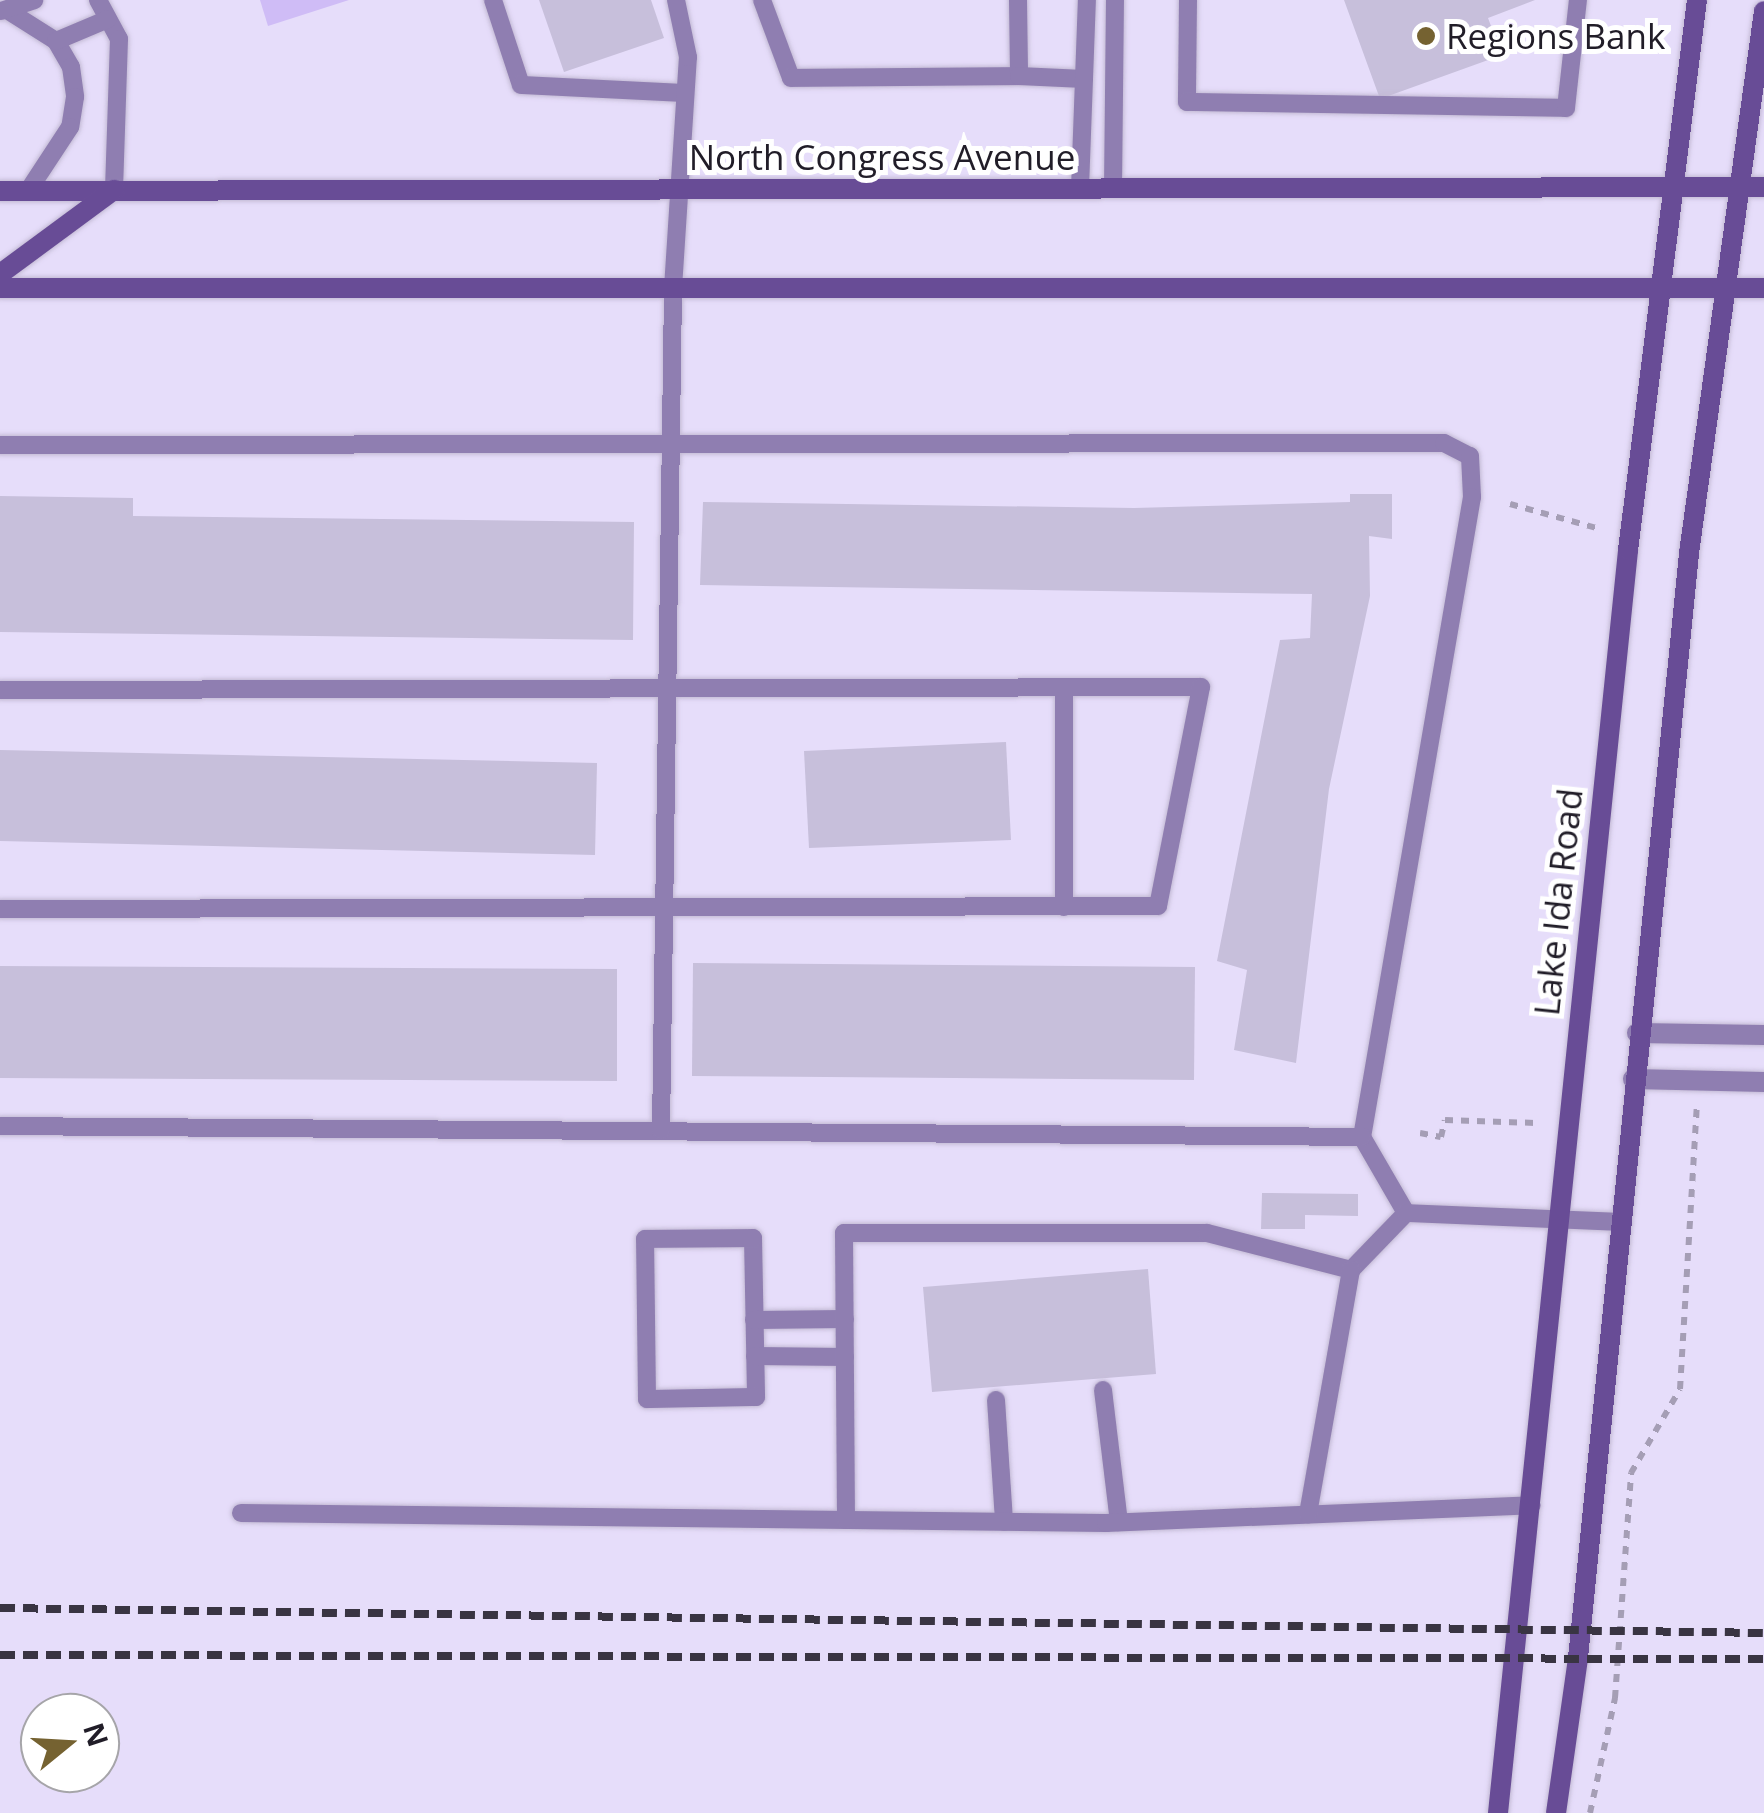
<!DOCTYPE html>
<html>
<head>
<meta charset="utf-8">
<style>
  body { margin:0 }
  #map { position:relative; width:1764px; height:1813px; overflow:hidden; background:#e6ddfa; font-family:"Open Sans",sans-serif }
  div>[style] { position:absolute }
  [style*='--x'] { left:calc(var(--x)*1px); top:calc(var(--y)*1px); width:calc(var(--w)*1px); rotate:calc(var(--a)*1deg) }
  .green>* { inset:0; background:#cfbcf6 }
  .building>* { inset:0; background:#c7bfdb }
  .path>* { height:6px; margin-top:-3px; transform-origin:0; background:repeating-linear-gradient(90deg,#a59eb5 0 8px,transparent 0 16px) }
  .roads { filter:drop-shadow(0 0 2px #c3bad4) drop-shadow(0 0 2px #c3bad4) }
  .lane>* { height:18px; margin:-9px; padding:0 9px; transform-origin:9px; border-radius:9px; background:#8f7eb1 }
  .street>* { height:20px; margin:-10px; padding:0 10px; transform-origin:10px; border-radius:10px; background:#8f7eb1 }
  .secondary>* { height:20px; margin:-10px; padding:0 10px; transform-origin:10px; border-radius:10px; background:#684c96 }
  .rail>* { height:8px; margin-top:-4px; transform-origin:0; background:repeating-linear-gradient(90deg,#393442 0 15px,transparent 0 23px) }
  .dots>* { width:28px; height:28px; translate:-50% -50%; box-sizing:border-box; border:5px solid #fff; border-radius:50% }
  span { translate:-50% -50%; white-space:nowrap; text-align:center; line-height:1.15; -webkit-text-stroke:10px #fff; paint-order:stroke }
  .poi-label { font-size:35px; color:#211d28 }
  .left { translate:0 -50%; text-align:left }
  .street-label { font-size:35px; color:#211d28 }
  .north { position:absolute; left:20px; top:1693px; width:100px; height:100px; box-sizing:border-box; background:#fff; border:2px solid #a6a5a9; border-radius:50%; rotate:72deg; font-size:28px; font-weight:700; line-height:40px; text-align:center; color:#211d28 }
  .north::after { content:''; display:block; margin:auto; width:35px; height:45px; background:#756231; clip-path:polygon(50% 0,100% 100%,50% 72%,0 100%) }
</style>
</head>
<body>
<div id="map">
  <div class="green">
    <i style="clip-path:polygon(260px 0,349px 0,268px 26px)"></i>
  </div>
  <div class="building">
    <i style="clip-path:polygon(539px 0,651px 0,664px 38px,564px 72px)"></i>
    <i style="clip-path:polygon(1344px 0,1535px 0,1488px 18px,1502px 55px,1380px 99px)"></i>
    <i style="clip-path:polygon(1350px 494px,1392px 494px,1392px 539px,1369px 536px,1370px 596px,1329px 789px,1296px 1063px,1234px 1050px,1247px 970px,1217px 961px,1280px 640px,1310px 638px,1312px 594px,700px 585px,703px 502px,1134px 508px,1350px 502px)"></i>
    <i style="clip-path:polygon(0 496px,133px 498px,133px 516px,634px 522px,633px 640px,0 632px)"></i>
    <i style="clip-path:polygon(1006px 742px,1011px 840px,809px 848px,804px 751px)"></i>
    <i style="clip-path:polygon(0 750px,597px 763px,595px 855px,0 841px)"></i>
    <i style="clip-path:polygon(693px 963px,1195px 967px,1194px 1080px,692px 1076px)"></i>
    <i style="clip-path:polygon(0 966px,617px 969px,617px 1081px,0 1078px)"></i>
    <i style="clip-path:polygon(1262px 1193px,1358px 1194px,1358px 1216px,1305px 1215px,1305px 1229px,1261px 1229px)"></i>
    <i style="clip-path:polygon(1148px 1269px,1156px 1374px,932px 1392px,923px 1287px)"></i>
  </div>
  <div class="path">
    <i style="--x:1510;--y:504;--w:93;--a:15.5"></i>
    <i style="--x:1420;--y:1133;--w:21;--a:11"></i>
    <i style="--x:1441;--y:1137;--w:17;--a:-77"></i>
    <i style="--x:1445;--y:1120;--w:90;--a:1.9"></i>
    <i style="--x:1590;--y:1813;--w:118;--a:-77.7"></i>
    <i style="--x:1615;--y:1698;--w:226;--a:-85.9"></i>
    <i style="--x:1631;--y:1473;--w:97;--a:-59.7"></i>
    <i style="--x:1680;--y:1389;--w:283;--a:-86.6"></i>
  </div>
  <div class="roads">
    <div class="lane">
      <i style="--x:98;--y:0;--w:44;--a:61.7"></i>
      <i style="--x:119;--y:39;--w:151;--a:91.9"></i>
      <i style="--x:493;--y:0;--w:89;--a:71.8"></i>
      <i style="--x:521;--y:85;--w:164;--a:2.8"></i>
      <i style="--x:762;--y:0;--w:83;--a:69.6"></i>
      <i style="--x:791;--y:78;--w:228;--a:-0.5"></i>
      <i style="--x:1018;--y:0;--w:76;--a:89.2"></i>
      <i style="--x:1019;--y:76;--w:65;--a:2.6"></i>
      <i style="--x:1188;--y:0;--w:102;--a:90.6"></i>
      <i style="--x:1187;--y:102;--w:379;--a:0.9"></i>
      <i style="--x:1566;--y:108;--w:109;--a:-83.7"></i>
      <i style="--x:7;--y:10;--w:58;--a:32.3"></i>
      <i style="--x:56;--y:41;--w:30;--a:60"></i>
      <i style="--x:71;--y:67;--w:30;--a:82"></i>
      <i style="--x:75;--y:97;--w:30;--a:99"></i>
      <i style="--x:70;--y:127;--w:77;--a:123.3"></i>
      <i style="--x:1;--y:11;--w:35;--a:-18"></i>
      <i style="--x:56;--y:41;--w:56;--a:-22.9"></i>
      <i style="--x:1080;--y:188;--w:188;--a:-87.9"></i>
      <i style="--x:1113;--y:189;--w:189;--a:-89.4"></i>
      <i style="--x:0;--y:445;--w:1444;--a:-0.08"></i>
      <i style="--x:1444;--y:443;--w:29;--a:27"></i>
      <i style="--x:1470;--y:456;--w:41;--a:87.2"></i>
      <i style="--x:1472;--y:497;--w:649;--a:99.75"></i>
      <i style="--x:1362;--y:1137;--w:88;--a:59.9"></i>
      <i style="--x:0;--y:690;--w:1201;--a:-0.14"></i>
      <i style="--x:1201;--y:687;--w:223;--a:101.1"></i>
      <i style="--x:1158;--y:906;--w:1158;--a:179.85"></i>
      <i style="--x:1064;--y:907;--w:220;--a:-90"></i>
      <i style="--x:0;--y:1126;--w:1362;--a:0.46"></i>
      <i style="--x:661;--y:1130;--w:842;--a:-89.18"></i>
      <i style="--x:673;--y:288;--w:231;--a:-86.3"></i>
      <i style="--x:688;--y:57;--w:58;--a:-101.9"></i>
      <i style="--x:753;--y:1238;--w:159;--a:88.9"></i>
      <i style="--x:756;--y:1397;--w:109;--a:178.9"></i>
      <i style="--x:647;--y:1399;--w:160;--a:-90.7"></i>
      <i style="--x:645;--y:1239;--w:108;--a:-0.5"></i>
      <i style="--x:1351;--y:1270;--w:79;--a:-46"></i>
      <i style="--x:1406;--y:1213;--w:213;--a:2.4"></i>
      <i style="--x:754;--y:1320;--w:91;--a:-0.6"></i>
      <i style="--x:755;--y:1356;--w:90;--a:0.6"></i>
      <i style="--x:1103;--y:1390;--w:133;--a:83.1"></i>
      <i style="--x:996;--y:1400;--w:122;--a:86.2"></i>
      <i style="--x:241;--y:1513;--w:865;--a:0.66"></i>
      <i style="--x:1106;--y:1523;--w:426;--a:-2.4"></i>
      <i style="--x:846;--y:1520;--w:287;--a:-90.4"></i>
      <i style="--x:844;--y:1233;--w:363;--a:0"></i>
      <i style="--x:1207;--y:1233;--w:149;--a:14.4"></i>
      <i style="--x:1351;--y:1270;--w:248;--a:100"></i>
    </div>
    <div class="street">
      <i style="--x:1637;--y:1033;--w:127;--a:0.9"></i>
      <i style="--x:1633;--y:1079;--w:131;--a:1.3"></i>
    </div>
    <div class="secondary">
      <i style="--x:0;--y:191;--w:1764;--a:-0.13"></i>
      <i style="--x:0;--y:274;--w:142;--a:-36.4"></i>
      <i style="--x:0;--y:288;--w:1764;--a:0"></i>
      <i style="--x:1498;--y:1813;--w:1270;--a:-84.12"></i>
      <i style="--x:1628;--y:550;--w:554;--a:-82.85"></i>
      <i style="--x:1556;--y:1813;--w:157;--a:-81.9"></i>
      <i style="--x:1578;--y:1658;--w:1111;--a:-84.26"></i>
      <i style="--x:1689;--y:553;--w:547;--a:-82.12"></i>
    </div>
  </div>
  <div class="rail">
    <i style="--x:0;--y:1608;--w:1764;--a:0.81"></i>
    <i style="--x:0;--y:1655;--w:1764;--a:0.13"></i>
  </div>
  <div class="dots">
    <i style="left:1426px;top:36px;background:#756231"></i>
  </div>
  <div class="poi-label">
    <span class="left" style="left:1446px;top:36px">Regions Bank</span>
  </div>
  <div class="street-label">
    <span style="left:882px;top:157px">North Congress Avenue</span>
    <span style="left:1558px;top:902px;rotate:-84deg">Lake Ida Road</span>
  </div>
  <div class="north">N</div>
</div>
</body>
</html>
